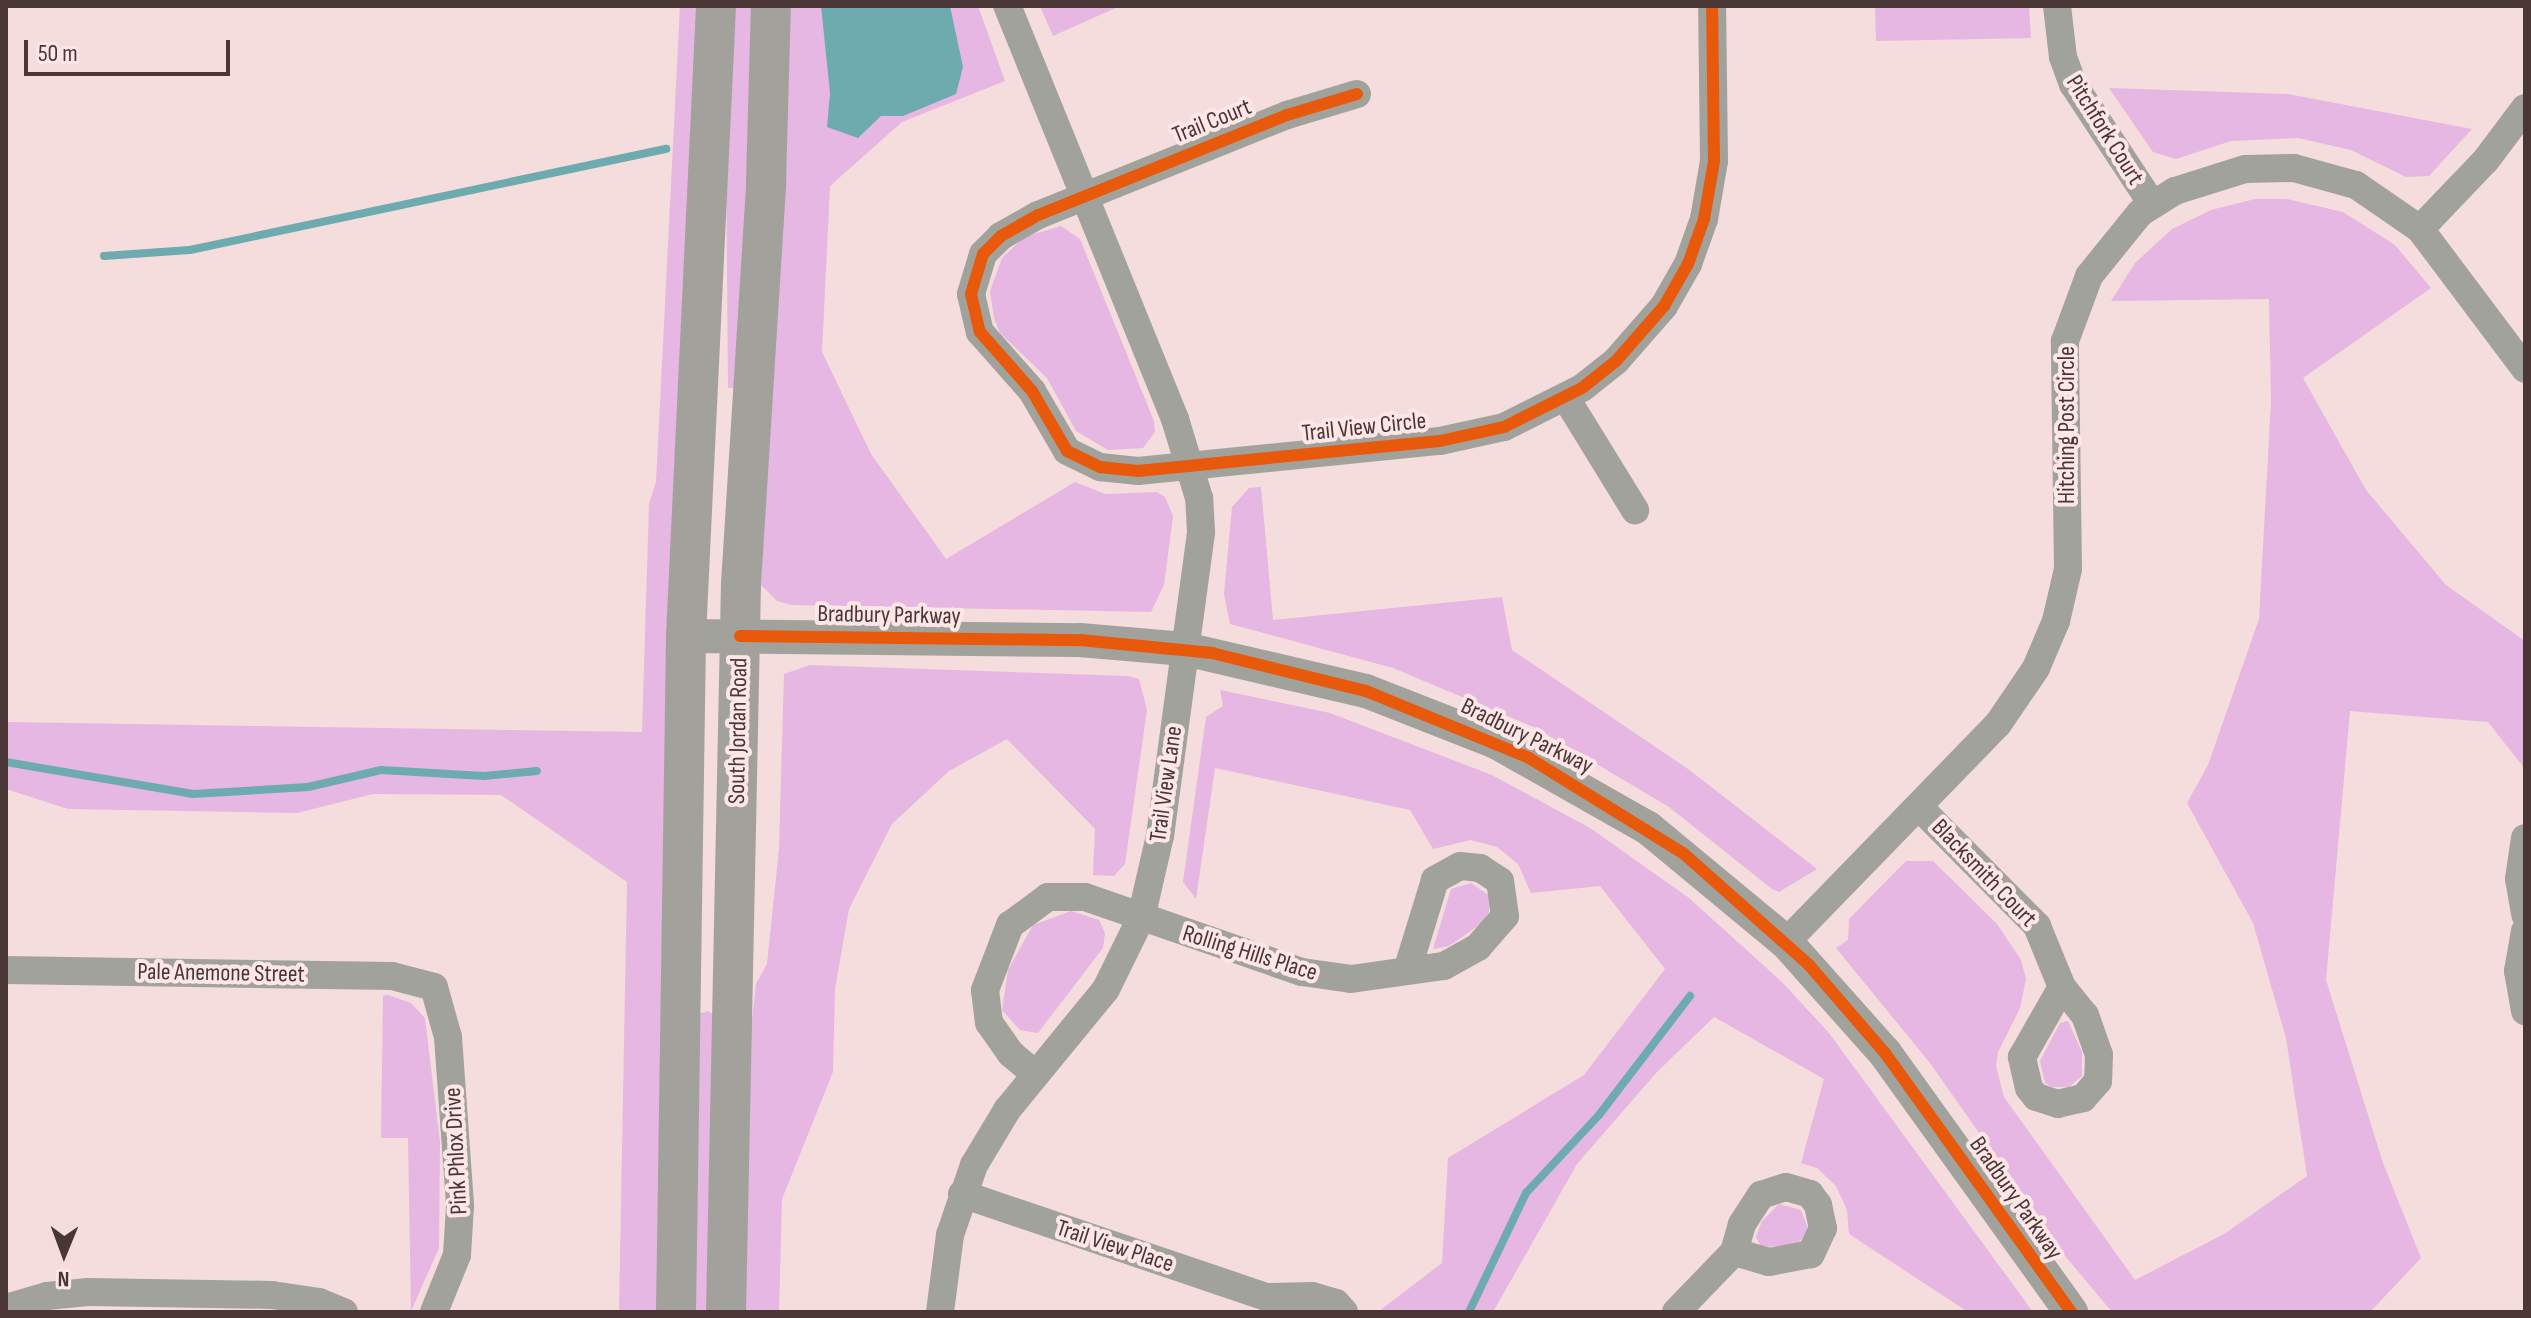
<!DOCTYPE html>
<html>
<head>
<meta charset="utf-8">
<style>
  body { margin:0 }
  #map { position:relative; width:2531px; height:1318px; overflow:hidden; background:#f4dddc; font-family:"Sofia Sans Condensed",sans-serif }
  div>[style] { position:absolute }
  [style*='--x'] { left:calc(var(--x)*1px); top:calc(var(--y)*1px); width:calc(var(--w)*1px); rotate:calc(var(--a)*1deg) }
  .green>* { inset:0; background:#e6b7e2 }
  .water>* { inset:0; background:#6eabaf }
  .stream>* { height:8px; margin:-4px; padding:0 4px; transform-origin:4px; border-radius:4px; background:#6eabaf }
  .minor>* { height:28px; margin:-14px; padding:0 14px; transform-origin:14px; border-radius:14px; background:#a2a29d }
  .tertiary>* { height:34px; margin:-17px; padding:0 17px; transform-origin:17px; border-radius:17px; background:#a2a29d }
  .secondary>* { height:40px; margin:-20px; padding:0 20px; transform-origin:20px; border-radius:20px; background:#a3a19b }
  .cycleway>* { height:12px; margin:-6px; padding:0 6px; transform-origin:6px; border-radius:6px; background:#e8590c }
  span { translate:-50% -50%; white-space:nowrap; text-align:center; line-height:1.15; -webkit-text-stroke:8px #fde7e6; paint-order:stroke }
  .street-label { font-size:24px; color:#4a3635 }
  .frame { position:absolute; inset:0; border:8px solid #4a3635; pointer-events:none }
  .north { position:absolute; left:24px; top:1214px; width:80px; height:80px; -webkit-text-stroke:6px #fde7e6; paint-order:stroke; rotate:181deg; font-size:22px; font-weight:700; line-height:32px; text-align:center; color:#4a3635 }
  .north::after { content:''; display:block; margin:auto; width:28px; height:36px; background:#4a3635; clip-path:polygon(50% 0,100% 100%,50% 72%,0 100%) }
  .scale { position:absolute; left:24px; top:40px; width:206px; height:36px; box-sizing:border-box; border:4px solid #4a3635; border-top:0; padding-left:10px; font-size:24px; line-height:28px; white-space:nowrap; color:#4a3635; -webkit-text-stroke:6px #fde7e6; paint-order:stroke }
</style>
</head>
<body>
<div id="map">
  <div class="green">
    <i style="clip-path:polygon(680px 6px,699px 6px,658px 1312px,619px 1312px,627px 882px,501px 795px,373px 794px,297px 813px,68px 809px,6px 789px,6px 722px,642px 732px,649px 504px,656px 482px)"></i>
    <i style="clip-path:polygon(733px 6px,755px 6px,736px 388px,728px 388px,726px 147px)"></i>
    <i style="clip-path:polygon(789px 6px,978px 6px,1005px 81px,902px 122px,830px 186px,822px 352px,871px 454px,946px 559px,1075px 482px,1105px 494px,1157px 492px,1165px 497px,1173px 516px,1164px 585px,1151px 612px,792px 605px,777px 601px,761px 585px)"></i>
    <i style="clip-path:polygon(1040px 6px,1120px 6px,1053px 36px)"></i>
    <i style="clip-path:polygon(1743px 6px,2029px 6px,2031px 38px,1876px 41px,1875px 7px)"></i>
    <i style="clip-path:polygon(2109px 88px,2288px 94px,2472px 129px,2429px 176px,2406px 177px,2351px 150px,2298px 138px,2231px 141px,2176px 159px,2153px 152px)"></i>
    <i style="clip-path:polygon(2255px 199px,2287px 199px,2343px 212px,2395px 245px,2431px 288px,2303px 378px,2366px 490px,2446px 585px,2525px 641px,2525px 769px,2488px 722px,2350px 711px,2326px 980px,2383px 1163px,2421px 1258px,2370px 1312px,2112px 1312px,2066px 1257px,1930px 1063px,1836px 948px,1848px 940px,1849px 919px,1906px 861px,1933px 861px,1997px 924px,2021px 960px,2026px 979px,2020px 1008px,1998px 1052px,1996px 1066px,2004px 1097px,2135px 1280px,2224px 1234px,2307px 1176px,2286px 1038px,2253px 923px,2187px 803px,2208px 765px,2259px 619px,2271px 401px,2269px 299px,2111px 301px,2135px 263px,2172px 229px,2211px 210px)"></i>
    <i style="clip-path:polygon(1061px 226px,1080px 239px,1154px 421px,1155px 432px,1143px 448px,1108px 450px,1076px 431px,1047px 378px,1000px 333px,994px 318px,990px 291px,1002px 258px,1024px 237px)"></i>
    <i style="clip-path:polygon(1261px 487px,1273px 620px,1502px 597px,1512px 650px,1688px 769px,1817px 869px,1779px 892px,1772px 889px,1669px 807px,1536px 728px,1393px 668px,1230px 624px,1224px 594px,1232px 507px,1249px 488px)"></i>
    <i style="clip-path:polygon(810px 665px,1128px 676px,1139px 679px,1147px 710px,1125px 864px,1114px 876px,1093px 875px,1095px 829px,1007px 739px,949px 771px,892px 824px,849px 909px,835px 989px,833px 1072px,782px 1199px,779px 1312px,744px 1312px,750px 1038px,756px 984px,767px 964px,779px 849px,784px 674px)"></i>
    <i style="clip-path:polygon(1220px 690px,1330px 713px,1492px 775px,1590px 828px,1689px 898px,1782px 982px,1829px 1033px,2033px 1312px,1968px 1312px,1849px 1234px,1847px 1210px,1836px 1186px,1817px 1168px,1801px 1163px,1824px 1079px,1714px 1017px,1657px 1072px,1577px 1164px,1493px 1312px,1378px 1312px,1442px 1263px,1448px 1158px,1584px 1075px,1665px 969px,1600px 886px,1531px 893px,1518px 864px,1497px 847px,1471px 840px,1433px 849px,1410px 810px,1215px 768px,1196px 899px,1183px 882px,1206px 717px,1223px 706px)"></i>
    <i style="clip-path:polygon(1471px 883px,1490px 896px,1489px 912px,1482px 923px,1449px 946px,1433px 949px,1451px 889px)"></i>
    <i style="clip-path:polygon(1071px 911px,1099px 920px,1105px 933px,1103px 948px,1038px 1033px,1020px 1030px,1002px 1010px,1008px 970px,1033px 925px)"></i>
    <i style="clip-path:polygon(388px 995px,411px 1003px,425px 1018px,440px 1142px,439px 1248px,411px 1311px,408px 1138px,381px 1138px,383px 996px)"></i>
    <i style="clip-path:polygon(708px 1011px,713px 1014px,710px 1312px,693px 1312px,699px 1014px)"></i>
    <i style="clip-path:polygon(2068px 1021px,2082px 1052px,2082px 1076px,2069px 1087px,2052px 1087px,2045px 1083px,2040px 1061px,2060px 1023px)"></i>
    <i style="clip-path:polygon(1779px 1204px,1801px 1210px,1809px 1231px,1796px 1245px,1761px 1247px,1756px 1237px,1762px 1221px)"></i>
  </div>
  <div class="water">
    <i style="clip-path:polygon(821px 6px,950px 6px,963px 67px,956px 94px,903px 116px,881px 116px,858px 138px,827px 127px,830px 93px)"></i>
  </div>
  <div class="stream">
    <i style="--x:104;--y:256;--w:86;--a:-4"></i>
    <i style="--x:190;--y:250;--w:487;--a:-12"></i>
    <i style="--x:6;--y:762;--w:190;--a:9.7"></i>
    <i style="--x:193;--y:794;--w:115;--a:-3.5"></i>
    <i style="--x:308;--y:787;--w:75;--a:-13.1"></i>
    <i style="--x:381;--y:770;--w:103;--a:3.3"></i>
    <i style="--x:484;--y:776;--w:53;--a:-5.4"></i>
    <i style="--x:1469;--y:1312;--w:132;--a:-64.4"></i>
    <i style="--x:1526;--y:1193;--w:107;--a:-46.9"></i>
    <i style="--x:1599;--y:1115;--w:150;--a:-52.6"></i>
  </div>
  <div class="minor">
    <i style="--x:2057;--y:6;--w:51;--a:83.3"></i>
    <i style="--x:2063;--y:57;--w:29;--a:70"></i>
    <i style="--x:2073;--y:84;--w:144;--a:56.6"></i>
    <i style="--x:1357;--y:94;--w:73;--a:163.3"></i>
    <i style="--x:1287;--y:115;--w:268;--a:158.1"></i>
    <i style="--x:1038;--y:215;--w:43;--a:150.4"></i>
    <i style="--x:1001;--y:236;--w:25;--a:135"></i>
    <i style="--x:983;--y:254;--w:42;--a:106.7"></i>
    <i style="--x:971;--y:294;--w:39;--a:77"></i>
    <i style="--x:980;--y:332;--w:79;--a:48.6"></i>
    <i style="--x:1032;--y:391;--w:69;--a:59.7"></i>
    <i style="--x:1067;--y:451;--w:37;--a:26"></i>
    <i style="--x:1100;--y:467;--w:38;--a:6"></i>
    <i style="--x:1138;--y:471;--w:303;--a:-5.7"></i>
    <i style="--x:1440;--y:441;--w:66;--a:-12.3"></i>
    <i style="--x:1504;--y:427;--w:87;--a:-26.6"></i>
    <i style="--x:1582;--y:388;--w:43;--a:-38.5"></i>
    <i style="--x:1616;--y:361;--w:73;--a:-48.9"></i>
    <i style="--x:1664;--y:306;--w:48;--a:-60.3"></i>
    <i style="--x:1688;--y:264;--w:48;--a:-70.4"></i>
    <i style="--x:1704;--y:219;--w:59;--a:-80.2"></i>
    <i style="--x:1714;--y:161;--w:155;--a:-90.7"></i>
    <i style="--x:2420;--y:229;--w:95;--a:-46.3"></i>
    <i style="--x:2486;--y:160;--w:65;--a:-53.1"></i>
    <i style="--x:1566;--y:398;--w:132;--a:58.4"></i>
    <i style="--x:1919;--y:807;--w:168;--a:45.2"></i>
    <i style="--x:2037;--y:926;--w:66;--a:67.7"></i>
    <i style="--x:2062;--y:987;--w:36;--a:51"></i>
    <i style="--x:2085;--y:1015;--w:42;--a:70.7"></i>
    <i style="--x:2099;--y:1055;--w:26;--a:92"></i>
    <i style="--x:2098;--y:1081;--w:23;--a:131"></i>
    <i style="--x:2083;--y:1098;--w:26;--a:167"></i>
    <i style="--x:2058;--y:1104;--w:23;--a:-162"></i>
    <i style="--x:2036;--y:1097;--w:11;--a:-128"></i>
    <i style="--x:2029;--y:1088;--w:32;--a:-103"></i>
    <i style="--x:2022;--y:1057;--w:81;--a:-60.3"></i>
    <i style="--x:2525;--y:838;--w:41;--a:98.3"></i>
    <i style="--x:2519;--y:879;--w:36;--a:80"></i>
    <i style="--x:2525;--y:931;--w:41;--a:99.9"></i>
    <i style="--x:2518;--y:971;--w:41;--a:80.1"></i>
    <i style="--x:1786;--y:942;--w:304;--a:-45.8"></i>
    <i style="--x:1998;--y:724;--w:68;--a:-55.8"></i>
    <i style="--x:2036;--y:668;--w:51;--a:-66.9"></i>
    <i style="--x:2056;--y:621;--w:53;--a:-77"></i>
    <i style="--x:2068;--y:569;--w:228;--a:-90.8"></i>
    <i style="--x:2065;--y:341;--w:69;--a:-69.7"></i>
    <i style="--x:2089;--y:276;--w:81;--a:-51"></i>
    <i style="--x:2140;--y:213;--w:41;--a:-32.2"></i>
    <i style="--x:2175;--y:191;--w:73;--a:-17.4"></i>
    <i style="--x:2245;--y:169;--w:49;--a:-1.2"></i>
    <i style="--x:2294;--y:168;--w:64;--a:15.3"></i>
    <i style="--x:2356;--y:185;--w:78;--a:34.5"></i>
    <i style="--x:2420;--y:229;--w:175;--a:53.1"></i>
    <i style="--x:6;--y:970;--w:386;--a:0.9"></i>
    <i style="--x:392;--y:976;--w:43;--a:14.7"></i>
    <i style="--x:434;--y:987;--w:52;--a:74.4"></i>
    <i style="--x:448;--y:1037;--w:169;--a:85.9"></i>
    <i style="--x:460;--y:1206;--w:49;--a:93.5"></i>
    <i style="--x:457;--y:1255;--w:61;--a:112"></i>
    <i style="--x:1035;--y:1074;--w:31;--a:-140"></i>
    <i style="--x:1011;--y:1054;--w:38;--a:-125"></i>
    <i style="--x:989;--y:1023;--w:33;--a:-97"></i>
    <i style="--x:985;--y:990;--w:70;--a:-69"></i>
    <i style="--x:1010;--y:925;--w:47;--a:-36.4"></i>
    <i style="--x:1048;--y:897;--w:37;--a:0"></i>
    <i style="--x:1085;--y:897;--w:230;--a:19.1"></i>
    <i style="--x:1302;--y:972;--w:49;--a:8.1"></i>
    <i style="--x:1351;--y:979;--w:94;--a:-8"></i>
    <i style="--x:1444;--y:966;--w:39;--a:-29"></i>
    <i style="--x:1478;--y:947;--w:41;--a:-48.9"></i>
    <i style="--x:1505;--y:916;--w:35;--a:-98"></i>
    <i style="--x:1500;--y:881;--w:24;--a:-147"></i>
    <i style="--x:1480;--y:868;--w:20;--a:-174"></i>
    <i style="--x:1460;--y:866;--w:29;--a:151"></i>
    <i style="--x:1435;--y:880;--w:92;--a:107.1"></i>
    <i style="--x:962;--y:1194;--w:322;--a:18.7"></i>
    <i style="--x:1267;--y:1297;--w:45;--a:-1.3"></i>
    <i style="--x:1312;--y:1296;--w:25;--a:16"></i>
    <i style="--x:1336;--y:1303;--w:12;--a:48"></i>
    <i style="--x:6;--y:1308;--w:43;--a:-16.3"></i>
    <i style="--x:47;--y:1296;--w:41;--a:-5.6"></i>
    <i style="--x:88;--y:1292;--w:184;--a:0.9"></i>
    <i style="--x:272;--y:1295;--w:48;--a:8.5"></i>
    <i style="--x:319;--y:1302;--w:27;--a:22"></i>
    <i style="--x:940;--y:1312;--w:78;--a:-82.6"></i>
    <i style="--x:950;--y:1235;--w:74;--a:-71.1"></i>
    <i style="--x:974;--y:1165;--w:64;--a:-59"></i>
    <i style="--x:1007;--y:1110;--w:156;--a:-50.7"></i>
    <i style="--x:1106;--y:989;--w:79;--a:-63.8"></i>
    <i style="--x:1141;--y:918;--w:84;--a:-77"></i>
    <i style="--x:1160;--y:836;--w:307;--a:-82.3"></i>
    <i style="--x:1201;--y:532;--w:34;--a:-93"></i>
    <i style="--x:1199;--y:498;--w:83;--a:-106.9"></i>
    <i style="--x:1175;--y:419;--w:446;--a:-112.1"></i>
    <i style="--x:1676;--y:1312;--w:83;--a:-46"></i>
    <i style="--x:1734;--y:1252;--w:29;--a:-74"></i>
    <i style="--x:1742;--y:1224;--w:35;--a:-57"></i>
    <i style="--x:1761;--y:1195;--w:26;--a:-18"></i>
    <i style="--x:1786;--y:1187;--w:25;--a:16"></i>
    <i style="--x:1810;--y:1194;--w:14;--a:54"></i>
    <i style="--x:1818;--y:1205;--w:24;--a:78"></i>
    <i style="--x:1823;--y:1228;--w:29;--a:115"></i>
    <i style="--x:1811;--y:1254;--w:43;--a:169.2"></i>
    <i style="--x:1769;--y:1262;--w:36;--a:-164"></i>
  </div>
  <div class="tertiary">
    <i style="--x:686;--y:636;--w:394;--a:0.6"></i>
    <i style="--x:1080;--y:640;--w:105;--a:4.9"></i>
    <i style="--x:1185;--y:649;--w:186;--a:13.1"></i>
    <i style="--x:1366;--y:691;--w:140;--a:21.4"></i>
    <i style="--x:1496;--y:742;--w:175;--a:29.5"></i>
    <i style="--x:1648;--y:828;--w:179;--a:39.6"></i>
    <i style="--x:1786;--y:942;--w:149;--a:48.3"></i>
    <i style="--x:1885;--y:1053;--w:319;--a:54.3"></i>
  </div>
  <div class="secondary">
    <i style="--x:676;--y:1312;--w:676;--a:-89.15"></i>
    <i style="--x:686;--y:636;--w:631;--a:-87.27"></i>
    <i style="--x:726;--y:1312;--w:728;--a:-88.82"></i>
    <i style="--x:741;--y:584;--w:403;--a:-86.4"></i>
    <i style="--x:766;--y:182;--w:176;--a:-88.4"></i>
  </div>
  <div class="cycleway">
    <i style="--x:1357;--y:94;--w:73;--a:163.3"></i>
    <i style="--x:1287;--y:115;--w:268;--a:158.1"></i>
    <i style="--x:1038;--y:215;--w:43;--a:150.4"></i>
    <i style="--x:1001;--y:236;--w:25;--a:135"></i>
    <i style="--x:983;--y:254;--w:42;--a:106.7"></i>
    <i style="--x:971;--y:294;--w:39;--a:77"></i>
    <i style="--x:980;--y:332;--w:79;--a:48.6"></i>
    <i style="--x:1032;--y:391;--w:69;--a:59.7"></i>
    <i style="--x:1067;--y:451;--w:37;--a:26"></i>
    <i style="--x:1100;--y:467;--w:38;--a:6"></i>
    <i style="--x:1138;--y:471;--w:303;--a:-5.7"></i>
    <i style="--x:1440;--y:441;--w:66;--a:-12.3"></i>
    <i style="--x:1504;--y:427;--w:87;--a:-26.6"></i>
    <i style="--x:1582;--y:388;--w:43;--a:-38.5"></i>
    <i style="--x:1616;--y:361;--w:73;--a:-48.9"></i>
    <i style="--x:1664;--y:306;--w:48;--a:-60.3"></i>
    <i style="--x:1688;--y:264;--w:48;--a:-70.4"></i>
    <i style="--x:1704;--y:219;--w:59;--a:-80.2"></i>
    <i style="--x:1714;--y:161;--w:155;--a:-90.7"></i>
    <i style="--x:740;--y:636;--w:340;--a:0.7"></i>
    <i style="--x:1080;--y:640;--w:133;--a:5.6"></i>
    <i style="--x:1212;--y:653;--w:159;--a:13.9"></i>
    <i style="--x:1366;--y:691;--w:176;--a:22.3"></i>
    <i style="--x:1529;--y:758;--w:181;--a:31.7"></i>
    <i style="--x:1683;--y:853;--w:169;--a:41.6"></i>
    <i style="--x:1809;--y:965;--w:116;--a:49.2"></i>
    <i style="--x:1885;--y:1053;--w:319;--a:54.3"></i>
  </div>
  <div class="street-label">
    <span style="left:1212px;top:121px;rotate:-22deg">Trail Court</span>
    <span style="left:2105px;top:130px;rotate:58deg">Pitchfork Court</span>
    <span style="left:2067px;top:425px;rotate:-90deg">Hitching Post Circle</span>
    <span style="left:1364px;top:427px;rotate:-6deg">Trail View Circle</span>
    <span style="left:889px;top:615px;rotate:1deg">Bradbury Parkway</span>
    <span style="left:738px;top:731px;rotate:-89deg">South Jordan Road</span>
    <span style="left:1527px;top:736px;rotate:26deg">Bradbury Parkway</span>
    <span style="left:1166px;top:784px;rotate:-82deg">Trail View Lane</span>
    <span style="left:1984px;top:873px;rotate:46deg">Blacksmith Court</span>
    <span style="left:1250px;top:953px;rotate:17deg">Rolling Hills Place</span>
    <span style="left:221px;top:973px;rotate:1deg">Pale Anemone Street</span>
    <span style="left:456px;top:1151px;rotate:-93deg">Pink Phlox Drive</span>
    <span style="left:2016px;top:1198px;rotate:55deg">Bradbury Parkway</span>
    <span style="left:1115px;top:1246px;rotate:18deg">Trail View Place</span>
  </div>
  <div class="frame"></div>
  <div class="north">N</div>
  <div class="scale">50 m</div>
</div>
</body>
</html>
